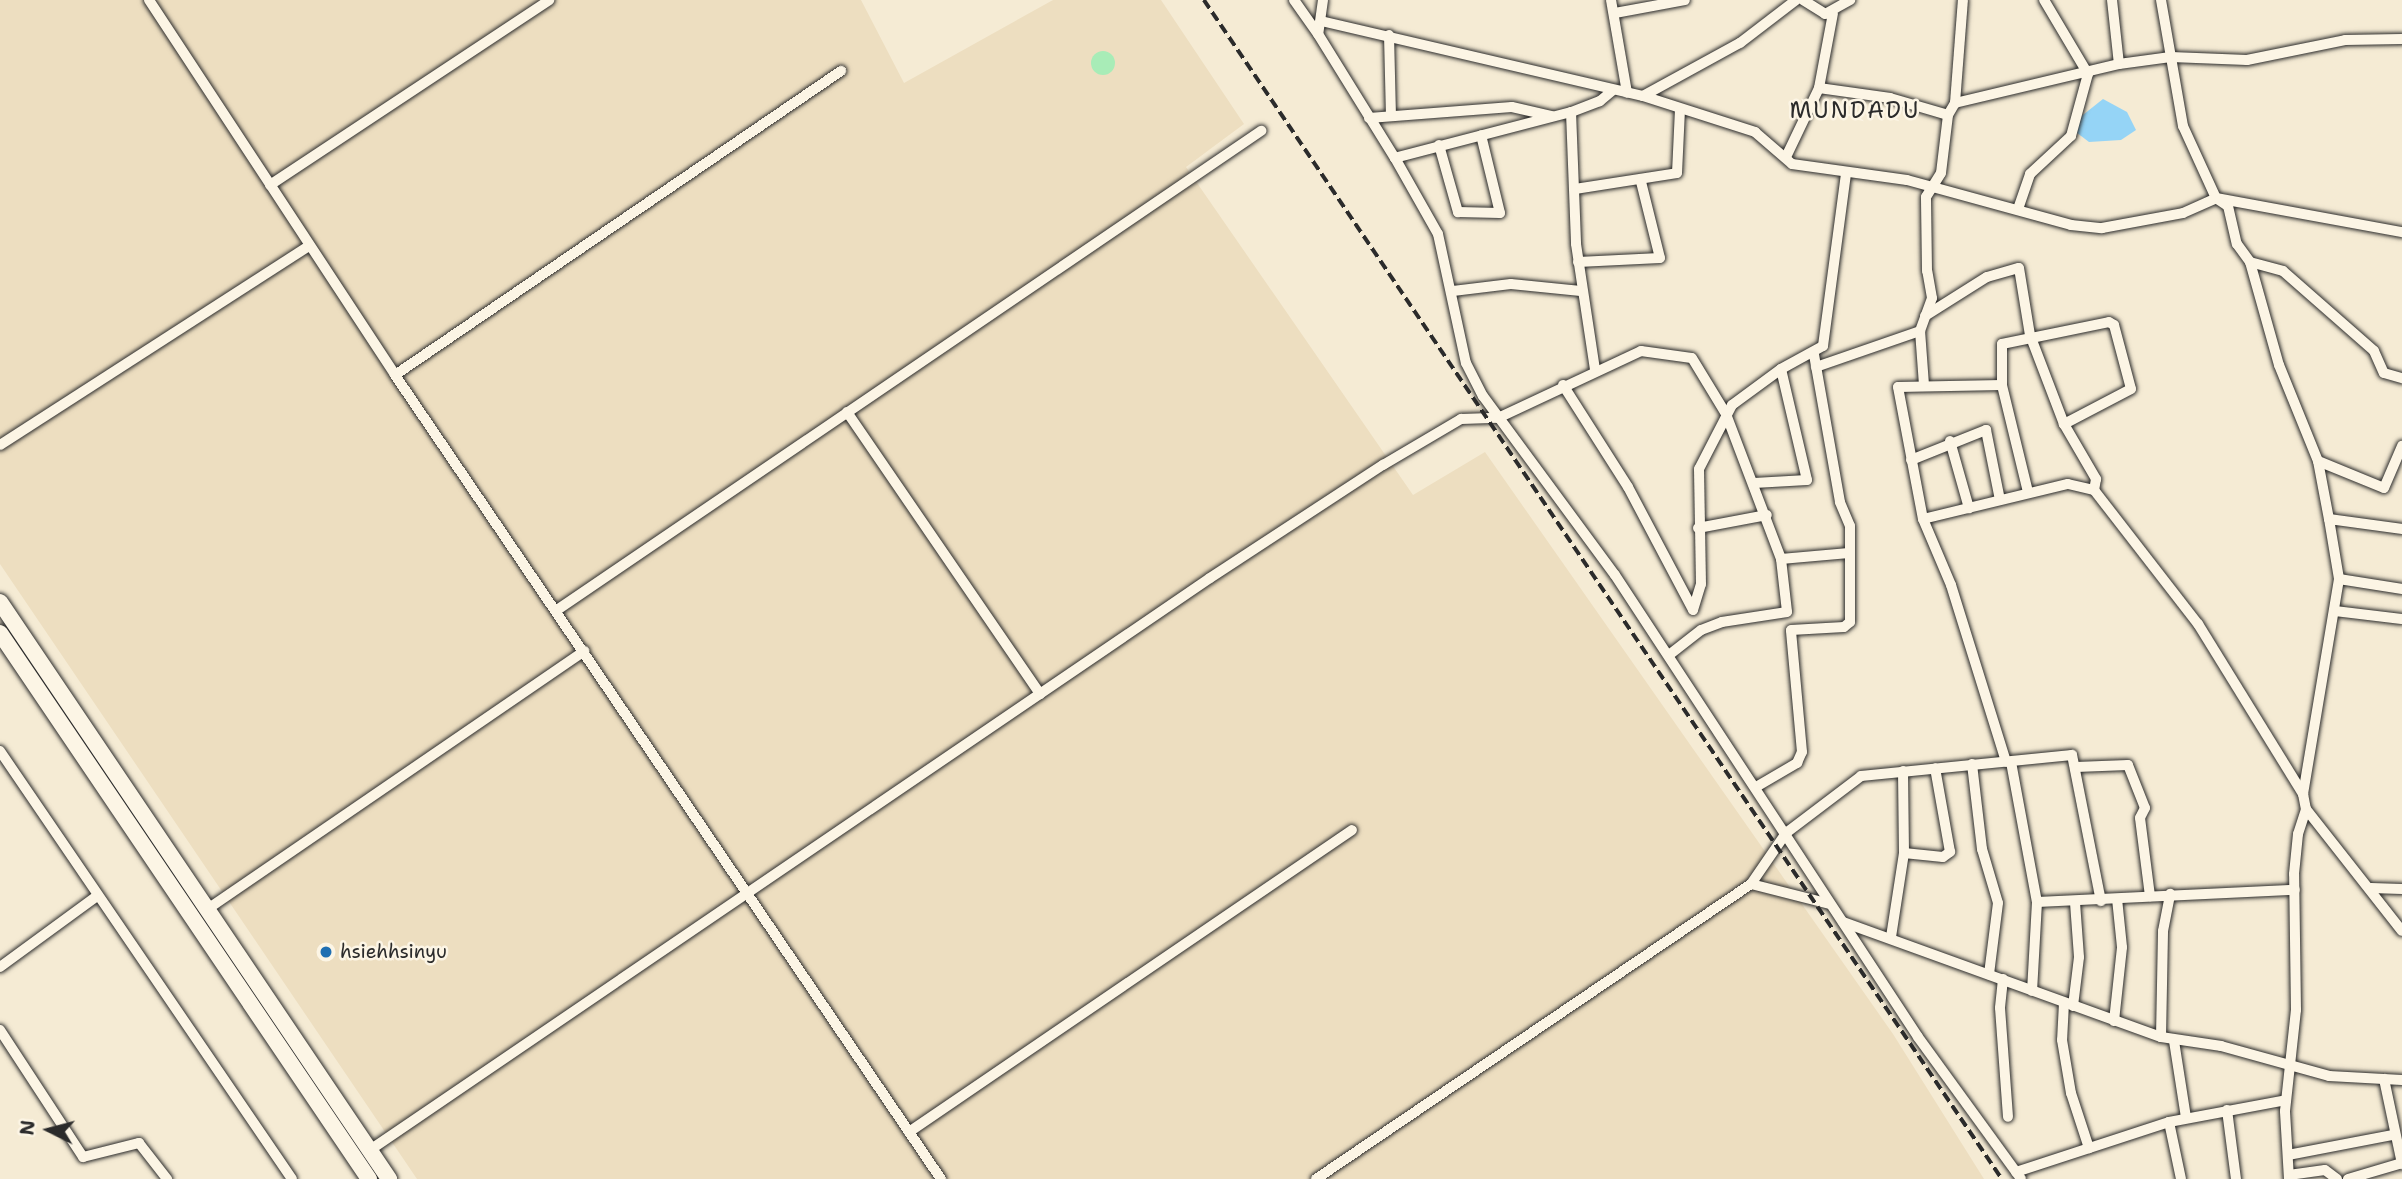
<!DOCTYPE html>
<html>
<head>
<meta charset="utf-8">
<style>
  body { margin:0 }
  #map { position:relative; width:2402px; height:1179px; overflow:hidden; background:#f5ebd4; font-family:"Shantell Sans",sans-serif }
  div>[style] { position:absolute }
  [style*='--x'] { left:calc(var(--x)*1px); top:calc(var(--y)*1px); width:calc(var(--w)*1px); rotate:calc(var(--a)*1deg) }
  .built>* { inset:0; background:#eddec0 }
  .green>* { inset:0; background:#a8ecb7 }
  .round { border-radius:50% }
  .water>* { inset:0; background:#95d4f6 }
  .roads { filter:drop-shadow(0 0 2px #2b2b2b) drop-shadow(0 0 2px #2b2b2b) }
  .minor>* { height:10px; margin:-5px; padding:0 5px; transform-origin:5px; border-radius:5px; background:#fcf5e5 }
  .primary>* { height:16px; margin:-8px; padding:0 8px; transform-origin:8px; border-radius:8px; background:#fcf5e5 }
  .rail>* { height:3.5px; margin-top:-1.75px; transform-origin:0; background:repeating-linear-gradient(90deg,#2b2b2b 0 10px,transparent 0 15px) }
  .dots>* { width:19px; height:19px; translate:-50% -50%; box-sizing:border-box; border:4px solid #fcf5e5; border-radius:50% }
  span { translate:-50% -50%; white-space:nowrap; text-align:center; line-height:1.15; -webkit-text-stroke:5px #fcf5e5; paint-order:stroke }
  .poi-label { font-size:19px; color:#2b2b2b }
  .left { translate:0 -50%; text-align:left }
  .quarter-label { font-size:23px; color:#2b2b2b; letter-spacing:2px }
  .north { position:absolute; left:14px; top:1095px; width:70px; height:70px; -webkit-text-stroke:5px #fcf5e5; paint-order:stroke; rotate:276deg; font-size:19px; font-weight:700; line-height:28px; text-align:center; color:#2b2b2b }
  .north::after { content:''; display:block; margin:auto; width:24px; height:32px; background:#2b2b2b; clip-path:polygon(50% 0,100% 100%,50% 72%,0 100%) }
</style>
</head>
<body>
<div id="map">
  <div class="built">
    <i style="clip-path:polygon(0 0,861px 0,904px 83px,1053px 0,1161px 0,1244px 124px,1186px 167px,1413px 495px,1485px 452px,1893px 1034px,1984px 1179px,417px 1179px,0 564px)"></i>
  </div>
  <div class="green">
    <i class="round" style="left:1091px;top:51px;width:24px;height:24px"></i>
  </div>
  <div class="water">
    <i style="clip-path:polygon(2103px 99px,2127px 112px,2136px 130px,2121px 140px,2089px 142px,2072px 129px,2074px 122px)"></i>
  </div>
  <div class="roads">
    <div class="minor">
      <i style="--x:149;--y:0;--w:448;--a:56.7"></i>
      <i style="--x:395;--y:375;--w:972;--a:55.82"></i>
      <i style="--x:1294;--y:0;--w:42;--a:54.8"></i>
      <i style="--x:1323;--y:0;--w:34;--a:98"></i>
      <i style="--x:1318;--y:34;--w:146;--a:58.2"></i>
      <i style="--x:1611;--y:0;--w:94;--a:80.2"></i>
      <i style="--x:1803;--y:0;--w:26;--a:32"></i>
      <i style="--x:1825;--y:14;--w:29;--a:-29"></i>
      <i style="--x:2112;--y:0;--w:64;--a:83.8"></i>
      <i style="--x:2161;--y:0;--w:128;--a:80.1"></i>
      <i style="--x:2183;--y:126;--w:79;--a:65.4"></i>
      <i style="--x:2216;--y:198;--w:14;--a:34"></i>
      <i style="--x:2228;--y:206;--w:39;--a:77"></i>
      <i style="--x:2237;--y:244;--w:22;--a:54"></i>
      <i style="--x:2250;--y:262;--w:107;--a:74.3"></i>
      <i style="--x:2279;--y:365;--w:104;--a:67.9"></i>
      <i style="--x:2318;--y:461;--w:59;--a:79.3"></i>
      <i style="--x:2329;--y:519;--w:61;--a:80.5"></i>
      <i style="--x:2339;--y:579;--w:218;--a:99.5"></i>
      <i style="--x:2303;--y:794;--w:15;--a:79"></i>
      <i style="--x:2306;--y:809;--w:155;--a:51.8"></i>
      <i style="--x:1615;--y:13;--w:71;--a:-10.5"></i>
      <i style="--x:1321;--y:21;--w:331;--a:13.1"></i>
      <i style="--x:1643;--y:96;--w:111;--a:-28.7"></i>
      <i style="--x:1740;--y:43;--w:71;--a:-37.5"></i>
      <i style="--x:1389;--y:35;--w:80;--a:88.6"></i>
      <i style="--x:1819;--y:88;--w:72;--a:8"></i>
      <i style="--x:1890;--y:98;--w:60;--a:16.3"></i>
      <i style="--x:1612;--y:91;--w:16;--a:140"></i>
      <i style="--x:1600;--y:101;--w:31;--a:159"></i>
      <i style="--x:1571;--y:112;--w:182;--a:165.4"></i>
      <i style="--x:1395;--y:158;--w:87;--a:60.5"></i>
      <i style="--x:1438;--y:234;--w:132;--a:77.8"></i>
      <i style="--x:1466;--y:363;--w:37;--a:63"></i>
      <i style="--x:1483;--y:396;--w:222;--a:53.6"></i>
      <i style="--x:1615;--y:575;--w:552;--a:56.74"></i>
      <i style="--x:1918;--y:1037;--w:175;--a:54"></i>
      <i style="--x:1643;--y:96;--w:118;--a:17.8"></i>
      <i style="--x:1755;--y:132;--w:49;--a:40.9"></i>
      <i style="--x:1792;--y:164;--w:116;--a:7.9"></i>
      <i style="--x:1907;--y:180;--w:170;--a:15.3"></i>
      <i style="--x:2071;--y:225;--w:31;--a:6"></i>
      <i style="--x:2102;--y:228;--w:82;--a:-10.5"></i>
      <i style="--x:2183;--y:213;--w:36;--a:-24"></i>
      <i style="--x:2216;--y:198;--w:189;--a:10.4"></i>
      <i style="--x:1955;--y:103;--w:103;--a:-85.6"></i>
      <i style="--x:1571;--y:112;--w:132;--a:87.8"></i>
      <i style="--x:1576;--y:244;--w:127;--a:81.4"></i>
      <i style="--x:1369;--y:118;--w:143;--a:-4.4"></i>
      <i style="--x:1512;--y:107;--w:41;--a:12.7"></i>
      <i style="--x:1439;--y:145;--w:70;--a:74.2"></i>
      <i style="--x:1458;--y:212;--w:42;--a:1.4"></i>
      <i style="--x:1500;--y:213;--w:80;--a:-103.7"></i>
      <i style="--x:1786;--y:157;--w:76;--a:-64.4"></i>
      <i style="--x:1819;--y:88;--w:76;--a:-79.4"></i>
      <i style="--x:270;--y:185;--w:335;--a:-33.5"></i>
      <i style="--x:1575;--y:189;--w:103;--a:-8.9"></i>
      <i style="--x:1677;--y:173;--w:63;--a:-87.3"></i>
      <i style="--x:2018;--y:209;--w:37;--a:-71"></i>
      <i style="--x:2030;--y:174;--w:56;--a:-42.8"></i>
      <i style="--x:2071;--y:136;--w:64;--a:-74.7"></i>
      <i style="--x:2088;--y:74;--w:86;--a:-120.7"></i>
      <i style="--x:1578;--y:262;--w:82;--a:-2.8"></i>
      <i style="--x:1660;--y:258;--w:78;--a:-104"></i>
      <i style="--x:2250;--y:262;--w:34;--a:15"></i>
      <i style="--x:2283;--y:271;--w:121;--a:41.3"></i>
      <i style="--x:2374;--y:351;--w:24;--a:66"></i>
      <i style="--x:2384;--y:373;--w:19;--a:16"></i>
      <i style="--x:1453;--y:291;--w:58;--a:-6.9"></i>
      <i style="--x:1511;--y:284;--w:70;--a:5.7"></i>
      <i style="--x:1925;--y:316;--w:73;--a:-32.2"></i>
      <i style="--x:1987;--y:277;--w:33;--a:-16"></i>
      <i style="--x:2019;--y:268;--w:68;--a:80.7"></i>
      <i style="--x:2030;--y:335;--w:95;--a:69.1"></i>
      <i style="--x:2064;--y:424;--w:64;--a:59.8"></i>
      <i style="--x:2096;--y:479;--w:11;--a:100"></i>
      <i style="--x:1816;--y:367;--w:110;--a:-19.1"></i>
      <i style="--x:395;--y:375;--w:540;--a:-34.28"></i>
      <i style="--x:1563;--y:385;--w:121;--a:57.5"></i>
      <i style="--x:1628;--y:487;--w:139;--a:62.1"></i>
      <i style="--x:1693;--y:610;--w:27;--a:-73"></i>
      <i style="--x:1701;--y:584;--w:115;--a:-91"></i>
      <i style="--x:1699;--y:469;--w:72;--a:-62.7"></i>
      <i style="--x:1732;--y:405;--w:61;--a:-36.3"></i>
      <i style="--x:1781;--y:369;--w:48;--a:-28.7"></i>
      <i style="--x:1823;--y:346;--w:175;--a:-82.4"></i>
      <i style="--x:1924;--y:385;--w:54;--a:-94.2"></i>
      <i style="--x:1920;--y:331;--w:35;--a:-70"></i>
      <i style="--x:1932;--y:298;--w:27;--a:-100"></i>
      <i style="--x:1927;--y:271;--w:74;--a:-90.8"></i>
      <i style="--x:1926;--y:197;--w:28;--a:-58"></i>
      <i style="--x:1941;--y:173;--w:58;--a:-83.1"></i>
      <i style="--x:1948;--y:115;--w:14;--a:-60"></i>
      <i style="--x:1955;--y:103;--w:169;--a:-13.4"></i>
      <i style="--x:2119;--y:64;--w:52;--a:-7.7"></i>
      <i style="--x:2171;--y:57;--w:76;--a:2.3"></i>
      <i style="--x:2247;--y:60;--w:100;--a:-11.5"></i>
      <i style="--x:2345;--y:40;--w:57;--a:-1"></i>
      <i style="--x:2002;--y:385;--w:104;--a:178.9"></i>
      <i style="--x:1898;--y:387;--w:134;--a:79.3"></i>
      <i style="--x:1923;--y:519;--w:72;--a:67"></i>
      <i style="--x:1951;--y:585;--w:185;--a:72.7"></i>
      <i style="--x:847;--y:412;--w:342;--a:55.6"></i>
      <i style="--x:1950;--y:441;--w:70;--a:74.2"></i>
      <i style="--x:0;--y:445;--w:368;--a:-32.8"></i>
      <i style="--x:1911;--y:460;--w:81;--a:-21.8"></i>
      <i style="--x:1986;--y:430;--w:71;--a:78.7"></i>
      <i style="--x:2318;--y:461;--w:71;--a:22.2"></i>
      <i style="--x:2384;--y:488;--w:46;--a:-66.8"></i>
      <i style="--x:1754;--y:483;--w:53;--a:-3.2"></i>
      <i style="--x:1807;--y:480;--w:114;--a:-103.2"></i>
      <i style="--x:2028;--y:492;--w:110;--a:-103.7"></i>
      <i style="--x:2002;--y:385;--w:41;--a:-90"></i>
      <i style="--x:2002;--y:344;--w:109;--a:-11.6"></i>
      <i style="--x:2109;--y:322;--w:6;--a:31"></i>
      <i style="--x:2114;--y:325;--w:66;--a:75.1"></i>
      <i style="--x:2131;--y:389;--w:76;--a:152.4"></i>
      <i style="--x:1923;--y:519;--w:149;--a:-13.6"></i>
      <i style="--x:2068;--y:484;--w:27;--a:13"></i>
      <i style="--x:2094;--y:490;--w:170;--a:52.2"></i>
      <i style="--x:2198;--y:624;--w:200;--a:58.3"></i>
      <i style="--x:2329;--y:519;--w:74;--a:7.8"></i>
      <i style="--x:1698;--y:528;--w:70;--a:-10.7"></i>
      <i style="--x:1781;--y:559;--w:68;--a:-5"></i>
      <i style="--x:2339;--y:579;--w:64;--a:9"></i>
      <i style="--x:557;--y:610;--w:852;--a:-34.23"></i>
      <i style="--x:2335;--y:611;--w:67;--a:6.8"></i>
      <i style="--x:0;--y:751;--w:518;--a:55.7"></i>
      <i style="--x:2011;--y:762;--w:142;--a:79.5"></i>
      <i style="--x:2037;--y:902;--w:89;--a:93.2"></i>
      <i style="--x:1972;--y:764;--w:86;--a:83.3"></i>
      <i style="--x:1982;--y:849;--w:56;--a:73.5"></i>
      <i style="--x:1998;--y:903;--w:72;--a:97.2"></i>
      <i style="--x:2076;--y:767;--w:52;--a:-2.2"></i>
      <i style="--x:2128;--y:765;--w:46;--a:68.4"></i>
      <i style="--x:2145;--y:808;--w:11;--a:117"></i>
      <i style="--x:2140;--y:818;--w:79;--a:82.7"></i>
      <i style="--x:1756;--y:787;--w:48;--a:-30.3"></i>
      <i style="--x:1797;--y:763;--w:12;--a:-66"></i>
      <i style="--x:1802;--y:752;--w:122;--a:-95.2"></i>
      <i style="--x:1791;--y:630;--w:53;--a:-3.2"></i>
      <i style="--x:1844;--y:627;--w:8;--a:-40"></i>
      <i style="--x:1850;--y:622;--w:96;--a:-90"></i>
      <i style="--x:1850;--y:526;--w:26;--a:-113"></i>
      <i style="--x:1840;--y:502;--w:149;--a:-100"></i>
      <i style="--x:1904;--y:853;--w:39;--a:6"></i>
      <i style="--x:1943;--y:857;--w:9;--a:-36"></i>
      <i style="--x:1950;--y:852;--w:85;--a:-100.1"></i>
      <i style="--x:1751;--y:884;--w:81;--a:14.2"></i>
      <i style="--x:2371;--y:888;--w:31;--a:2"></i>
      <i style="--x:2037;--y:902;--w:258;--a:-2.7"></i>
      <i style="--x:209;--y:908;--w:455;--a:-34.4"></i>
      <i style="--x:1843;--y:922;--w:338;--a:19.9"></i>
      <i style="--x:2161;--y:1037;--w:61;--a:8.5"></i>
      <i style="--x:2221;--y:1046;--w:112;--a:15.5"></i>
      <i style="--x:2329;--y:1076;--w:73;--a:3.1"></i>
      <i style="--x:1891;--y:937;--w:85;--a:-81.2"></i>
      <i style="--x:1904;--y:853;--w:82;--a:-90.7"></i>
      <i style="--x:0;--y:967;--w:120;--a:-36.2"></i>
      <i style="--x:2003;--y:979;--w:29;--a:96"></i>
      <i style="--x:2000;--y:1008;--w:109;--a:85.8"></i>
      <i style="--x:2064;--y:1003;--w:37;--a:93"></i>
      <i style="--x:2062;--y:1040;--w:54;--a:80.4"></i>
      <i style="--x:2071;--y:1093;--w:58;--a:71.9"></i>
      <i style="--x:2073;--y:1006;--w:49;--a:-83"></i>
      <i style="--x:2079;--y:957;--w:54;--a:-94.2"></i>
      <i style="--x:2114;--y:1021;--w:74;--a:-83.8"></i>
      <i style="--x:2122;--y:947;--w:48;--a:-95.9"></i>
      <i style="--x:0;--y:1030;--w:152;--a:56.8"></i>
      <i style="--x:83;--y:1157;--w:58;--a:-14"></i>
      <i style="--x:139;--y:1143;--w:46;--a:52.1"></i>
      <i style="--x:2161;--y:1037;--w:106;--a:-88.9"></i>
      <i style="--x:2163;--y:931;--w:38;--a:-79"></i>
      <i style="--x:2174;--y:1041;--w:78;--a:81.1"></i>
      <i style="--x:2384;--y:1079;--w:87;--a:78"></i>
      <i style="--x:2227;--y:1110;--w:70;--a:82.6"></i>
      <i style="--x:2169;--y:1122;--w:58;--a:78.1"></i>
      <i style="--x:909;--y:1132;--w:536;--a:-34.28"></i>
      <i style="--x:370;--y:1150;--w:1016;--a:-34.25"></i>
      <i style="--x:1210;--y:578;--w:207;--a:-33.2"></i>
      <i style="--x:1383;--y:465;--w:91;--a:-30.5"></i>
      <i style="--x:1461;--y:419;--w:37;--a:-2"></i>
      <i style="--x:1498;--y:418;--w:158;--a:-25.1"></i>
      <i style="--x:1641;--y:351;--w:51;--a:7.8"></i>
      <i style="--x:1692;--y:358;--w:66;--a:58.7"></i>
      <i style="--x:1726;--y:414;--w:155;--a:69.2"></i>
      <i style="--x:1781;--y:559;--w:53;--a:83.5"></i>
      <i style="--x:1787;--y:612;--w:66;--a:171.3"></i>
      <i style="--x:1722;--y:622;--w:22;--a:159"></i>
      <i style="--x:1701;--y:630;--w:41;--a:142"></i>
      <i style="--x:2288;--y:1155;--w:107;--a:-10.8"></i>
      <i style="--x:2016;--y:1172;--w:161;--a:-18.1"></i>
      <i style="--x:2169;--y:1122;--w:119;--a:-10.6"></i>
      <i style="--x:2289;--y:1175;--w:36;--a:-8"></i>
      <i style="--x:2325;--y:1170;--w:15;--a:37"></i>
      <i style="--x:1316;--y:1179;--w:526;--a:-34.14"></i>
      <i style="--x:1751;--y:884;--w:62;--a:-55.5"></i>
      <i style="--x:1786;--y:833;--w:94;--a:-37.2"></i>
      <i style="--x:1861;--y:776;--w:212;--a:-5.7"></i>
      <i style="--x:2072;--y:755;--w:149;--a:78.8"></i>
      <i style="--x:2289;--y:1179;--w:68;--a:-93.4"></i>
      <i style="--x:2285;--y:1111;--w:102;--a:-83.8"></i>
      <i style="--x:2296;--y:1010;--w:136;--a:-90.8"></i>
      <i style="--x:2294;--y:874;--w:40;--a:-84.3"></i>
      <i style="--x:2298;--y:834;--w:26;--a:-72"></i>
      <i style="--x:2348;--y:1179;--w:56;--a:-16.5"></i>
    </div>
    <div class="primary">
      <i style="--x:0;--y:602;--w:696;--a:56.01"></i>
      <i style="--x:0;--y:633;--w:659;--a:55.95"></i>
    </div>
  </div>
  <div class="rail">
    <i style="--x:1204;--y:0;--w:1424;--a:55.91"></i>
  </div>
  <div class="dots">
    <i style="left:326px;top:952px;background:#1f6fb2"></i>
  </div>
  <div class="poi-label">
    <span class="left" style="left:340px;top:952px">hsiehhsinyu</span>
  </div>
  <div class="quarter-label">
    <span style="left:1855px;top:110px">MUNDADU</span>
  </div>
  <div class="north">N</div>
</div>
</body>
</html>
